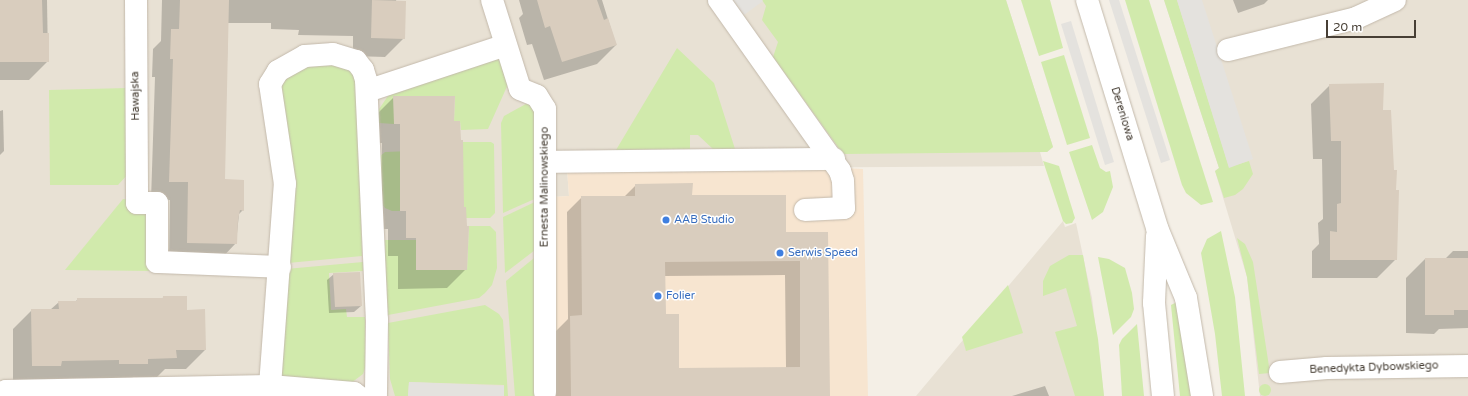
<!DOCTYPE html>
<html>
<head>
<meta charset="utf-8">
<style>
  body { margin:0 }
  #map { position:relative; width:1468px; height:396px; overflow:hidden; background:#f4efe6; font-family:"Varela Round",sans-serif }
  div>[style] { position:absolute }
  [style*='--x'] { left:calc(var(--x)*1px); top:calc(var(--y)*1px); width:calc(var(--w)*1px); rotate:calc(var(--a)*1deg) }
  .residential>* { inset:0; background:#e8e1d4 }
  .commercial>* { inset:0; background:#f7e5d0 }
  .green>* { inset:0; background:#d1eaac }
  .round { border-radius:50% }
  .parking>* { inset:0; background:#e4e2de }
  .shadow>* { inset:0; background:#0003 }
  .building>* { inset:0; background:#d9cdbe }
  .roads { filter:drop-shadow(0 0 1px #c3b9ab) drop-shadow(0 0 1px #c3b9ab) }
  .street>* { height:22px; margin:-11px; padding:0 11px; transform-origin:11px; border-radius:11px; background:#fff }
  .dots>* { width:11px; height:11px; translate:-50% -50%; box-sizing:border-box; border:2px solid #fff; border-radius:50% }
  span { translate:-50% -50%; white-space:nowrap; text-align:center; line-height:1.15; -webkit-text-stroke:3px #fff; paint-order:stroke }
  .street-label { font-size:11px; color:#473f35 }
  .shop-label { font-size:11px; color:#366cbe }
  .left { translate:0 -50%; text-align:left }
  .scale { position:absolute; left:1326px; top:20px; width:90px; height:18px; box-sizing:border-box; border:2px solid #473f35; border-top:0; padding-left:5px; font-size:12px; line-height:14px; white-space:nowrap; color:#473f35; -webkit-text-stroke:3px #fff; paint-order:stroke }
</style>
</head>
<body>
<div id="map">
  <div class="residential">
    <i style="clip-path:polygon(0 0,1006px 0,1053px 147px,1047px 152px,1040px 152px,1044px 166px,567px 169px,569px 196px,551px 197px,552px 396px,0 396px)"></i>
    <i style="clip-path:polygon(1164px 0,1468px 0,1468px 396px,1260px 396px,1247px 277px,1215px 171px,1219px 168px)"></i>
    <i style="clip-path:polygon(1063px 221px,1065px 227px,1076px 223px,1092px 298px,1104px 396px,916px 396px)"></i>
  </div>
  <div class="commercial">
    <i style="clip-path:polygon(824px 167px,863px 169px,868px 396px,552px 396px,551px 197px,569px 196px,567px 169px)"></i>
  </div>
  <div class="green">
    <i style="clip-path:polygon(762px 0,1006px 0,1053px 147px,1047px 152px,843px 154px,773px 57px,778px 42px,762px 20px,766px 6px)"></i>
    <i style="clip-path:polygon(1021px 0,1050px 0,1063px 48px,1039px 56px)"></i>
    <i style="clip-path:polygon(1125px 0,1149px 0,1213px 202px,1201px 205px,1186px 193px,1182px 185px)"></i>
    <i style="clip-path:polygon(1164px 0,1177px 0,1229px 167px,1249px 161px,1253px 174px,1243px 189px,1235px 195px,1224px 198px,1215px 171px,1219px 168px)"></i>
    <i style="clip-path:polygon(677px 48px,714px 83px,735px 149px,713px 149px,698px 135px,690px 135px,690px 149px,616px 150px)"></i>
    <i style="clip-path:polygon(1064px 55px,1090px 138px,1067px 145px,1041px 62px)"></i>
    <i style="clip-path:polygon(501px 56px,509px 82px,488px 129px,461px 130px,460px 121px,454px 121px,455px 96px,394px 96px,394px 124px,379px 123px,377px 112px,390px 93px)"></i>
    <i style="clip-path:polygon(332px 65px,344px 66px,353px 73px,358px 83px,362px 256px,288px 263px,277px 95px,282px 83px,292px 73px,308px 67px)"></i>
    <i style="clip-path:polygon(127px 88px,129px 173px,118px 185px,50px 185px,49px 90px)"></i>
    <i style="clip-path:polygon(535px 99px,539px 197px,503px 213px,501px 123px,504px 116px)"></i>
    <i style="clip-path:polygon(463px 142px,491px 142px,494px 144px,495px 213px,490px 218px,466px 218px,466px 207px,461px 207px)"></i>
    <i style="clip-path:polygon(1092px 145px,1100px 168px,1106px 172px,1110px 171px,1113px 187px,1103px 212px,1092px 220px,1069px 152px)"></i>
    <i style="clip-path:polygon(410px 151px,411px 182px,400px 183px,400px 211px,392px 211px,385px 208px,379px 200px,378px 158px,385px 152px)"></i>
    <i style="clip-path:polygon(1043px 161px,1059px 166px,1075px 218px,1072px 223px,1066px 224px,1063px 221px)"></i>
    <i style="clip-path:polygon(123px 199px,130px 200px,150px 213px,152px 271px,65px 270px)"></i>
    <i style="clip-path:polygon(539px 200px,539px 247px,505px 273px,503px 217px)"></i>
    <i style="clip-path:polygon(469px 226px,490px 226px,496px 232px,497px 268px,492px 285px,485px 293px,479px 298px,388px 315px,384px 240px,416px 240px,417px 270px,467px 270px)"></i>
    <i style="clip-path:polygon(1221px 231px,1235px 297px,1245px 396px,1222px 396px,1215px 334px,1201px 253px,1207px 239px)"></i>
    <i style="clip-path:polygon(1237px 238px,1245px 244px,1253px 262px,1270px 373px,1259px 374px,1247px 277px)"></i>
    <i style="clip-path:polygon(539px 254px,539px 396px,515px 396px,506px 281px)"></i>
    <i style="clip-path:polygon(1069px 255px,1083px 255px,1098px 339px,1104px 396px,1075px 396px,1055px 332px,1077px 326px,1066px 288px,1043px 296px,1043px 281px,1050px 266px)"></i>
    <i style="clip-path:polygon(1098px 257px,1109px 259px,1125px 268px,1132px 293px,1134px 309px,1131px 317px,1113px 335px)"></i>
    <i style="clip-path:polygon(363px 262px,363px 271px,329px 273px,331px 310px,346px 309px,347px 317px,365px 317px,366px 365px,363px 374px,351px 383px,284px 378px,281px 373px,286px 269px)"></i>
    <i style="clip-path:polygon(1008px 285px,1023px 333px,966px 351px,962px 337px)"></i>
    <i style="clip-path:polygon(1177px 302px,1192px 396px,1180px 396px,1171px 305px)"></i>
    <i style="clip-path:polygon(485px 305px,499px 314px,503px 320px,508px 396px,504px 396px,504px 385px,409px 382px,408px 396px,395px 396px,390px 379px,388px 323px)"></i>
    <i style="clip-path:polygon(1137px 324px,1144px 396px,1122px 396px,1119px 345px,1122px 339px)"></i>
    <i class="round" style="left:1259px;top:384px;width:12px;height:12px"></i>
  </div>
  <div class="parking">
    <i style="clip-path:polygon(733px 0,762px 0,763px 1px,744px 15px)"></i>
    <i style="clip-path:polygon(1109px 0,1119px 0,1170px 160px,1161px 163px)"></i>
    <i style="clip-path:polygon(1177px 0,1202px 0,1253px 159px,1229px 168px)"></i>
    <i style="clip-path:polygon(1071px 21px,1114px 162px,1105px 165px,1061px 24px)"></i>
    <i style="clip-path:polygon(409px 382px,504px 386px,504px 396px,408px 396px)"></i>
  </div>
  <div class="shadow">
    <i style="clip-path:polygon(0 0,47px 0,48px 61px,29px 80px,0 80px)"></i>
    <i style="clip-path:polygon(162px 0,396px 0,404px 38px,385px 57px,353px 56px,353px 36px,298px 35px,299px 30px,271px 29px,271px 23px,228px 23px,224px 180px,243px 210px,239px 214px,236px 243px,218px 262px,169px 261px,170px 200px,151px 200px,155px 77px,152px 77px,153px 49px,161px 41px)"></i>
    <i style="clip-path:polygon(519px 0,602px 0,616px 45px,597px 64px,544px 80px,532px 44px,527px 45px,519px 18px,523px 14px)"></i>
    <i style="clip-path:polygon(1233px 0,1268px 0,1264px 4px,1238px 13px)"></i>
    <i style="clip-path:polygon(1330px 85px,1382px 111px,1396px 259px,1377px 278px,1312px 278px,1312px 251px,1319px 244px,1318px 223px,1323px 219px,1322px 159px,1313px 159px,1311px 104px)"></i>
    <i style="clip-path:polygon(394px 97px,453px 122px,466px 269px,447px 288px,398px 289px,398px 256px,388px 256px,388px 229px,381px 229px,382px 143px,375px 143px,375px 116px)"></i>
    <i style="clip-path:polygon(3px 110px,4px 151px,0 155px,0 111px)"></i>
    <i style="clip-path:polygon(evenodd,636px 185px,785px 233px,827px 233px,829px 396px,556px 396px,555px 332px,568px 319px,567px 212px,582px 197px,624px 197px,636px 185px,785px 275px,786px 368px,678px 369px,665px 315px,664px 276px,785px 275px)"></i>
    <i style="clip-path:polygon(1453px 251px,1468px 251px,1468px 328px,1439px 329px,1434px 334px,1406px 333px,1406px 278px,1425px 259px,1445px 259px)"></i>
    <i style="clip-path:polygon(334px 274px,361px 306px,354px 312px,329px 313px,327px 280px)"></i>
    <i style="clip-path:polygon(164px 297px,186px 311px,205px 350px,186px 369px,165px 369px,157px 377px,133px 377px,128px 383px,100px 378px,47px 379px,41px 385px,13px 385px,13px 329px,32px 310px,50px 310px,59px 302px,75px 302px,78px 299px,161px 299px)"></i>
    <i style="clip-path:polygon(1045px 386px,1049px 396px,1012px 396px)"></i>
  </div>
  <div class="building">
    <i style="clip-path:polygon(0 0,42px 0,43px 33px,49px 33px,49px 62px,0 62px)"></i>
    <i style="clip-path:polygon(180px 0,229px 0,225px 179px,244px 180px,244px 211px,240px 210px,238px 220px,237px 244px,187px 243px,188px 182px,169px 182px,173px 59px,170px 59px,171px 29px,179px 29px)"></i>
    <i style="clip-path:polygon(372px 0,406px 1px,405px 39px,371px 38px)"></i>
    <i style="clip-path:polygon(537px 0,597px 0,604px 20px,608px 18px,617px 45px,562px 62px,550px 26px,545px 28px)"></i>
    <i style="clip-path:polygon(1384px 83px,1383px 110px,1391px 110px,1394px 170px,1397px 170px,1396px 190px,1399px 190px,1397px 260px,1330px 260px,1330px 231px,1337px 232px,1337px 204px,1341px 203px,1341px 141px,1331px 141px,1329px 84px)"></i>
    <i style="clip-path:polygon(393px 96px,455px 96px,454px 121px,460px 121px,461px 140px,463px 140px,464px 207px,466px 207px,467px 226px,469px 226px,467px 270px,416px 270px,416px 238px,406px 238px,406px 211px,400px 211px,400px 124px,394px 124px)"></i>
    <i style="clip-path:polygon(evenodd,693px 183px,692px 195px,786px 195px,786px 232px,828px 232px,830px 396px,571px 396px,570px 316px,582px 315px,581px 196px,635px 196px,635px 184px,693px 183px,800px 261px,800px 367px,679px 368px,679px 314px,666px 314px,665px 262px,800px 261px)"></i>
    <i style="clip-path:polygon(1425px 258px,1468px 258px,1468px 310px,1454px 310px,1454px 315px,1425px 315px)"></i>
    <i style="clip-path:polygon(360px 272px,362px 306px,335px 307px,333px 273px)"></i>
    <i style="clip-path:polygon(163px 296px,187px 296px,187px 310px,205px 309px,206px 350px,176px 350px,177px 358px,148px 359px,148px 364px,119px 364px,119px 360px,62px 361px,61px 366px,32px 366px,31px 309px,59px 309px,58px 301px,77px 301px,77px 298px,163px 298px)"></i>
  </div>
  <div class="roads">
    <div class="street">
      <i style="--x:136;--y:0;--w:203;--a:89.7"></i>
      <i style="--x:137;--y:203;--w:20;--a:0"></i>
      <i style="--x:157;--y:203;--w:59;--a:90"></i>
      <i style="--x:157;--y:262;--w:123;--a:2.3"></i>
      <i style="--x:492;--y:0;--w:93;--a:72.5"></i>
      <i style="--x:520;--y:89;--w:18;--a:22"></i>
      <i style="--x:537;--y:96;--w:15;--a:58"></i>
      <i style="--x:545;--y:109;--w:283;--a:90"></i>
      <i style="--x:719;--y:0;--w:209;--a:54.7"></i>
      <i style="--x:840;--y:171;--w:10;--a:73"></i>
      <i style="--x:843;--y:181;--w:27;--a:88"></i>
      <i style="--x:844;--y:208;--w:39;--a:177"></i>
      <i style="--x:1087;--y:0;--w:239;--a:72.9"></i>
      <i style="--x:1157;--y:228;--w:76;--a:67.5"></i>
      <i style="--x:1186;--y:298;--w:99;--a:80.7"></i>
      <i style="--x:1228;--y:50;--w:132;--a:-14"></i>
      <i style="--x:1356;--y:18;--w:43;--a:-24.8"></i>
      <i style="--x:367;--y:91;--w:146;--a:-18.3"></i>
      <i style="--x:545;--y:162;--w:289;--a:-0.6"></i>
      <i style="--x:1157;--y:236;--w:67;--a:92.6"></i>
      <i style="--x:1154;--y:303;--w:93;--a:84.5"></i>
      <i style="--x:1280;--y:372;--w:47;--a:-4.9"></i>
      <i style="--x:1327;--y:368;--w:141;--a:-0.8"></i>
      <i style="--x:270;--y:386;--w:203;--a:-85.8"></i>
      <i style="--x:285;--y:184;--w:101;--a:-98.5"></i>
      <i style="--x:270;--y:84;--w:15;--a:-58"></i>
      <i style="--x:278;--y:71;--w:31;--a:-29"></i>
      <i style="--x:305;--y:56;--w:28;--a:-4"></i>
      <i style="--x:333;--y:54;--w:24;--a:17"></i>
      <i style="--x:356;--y:61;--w:11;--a:52"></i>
      <i style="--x:363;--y:70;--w:10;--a:73"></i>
      <i style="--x:366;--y:80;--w:240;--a:87.4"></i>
      <i style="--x:377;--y:320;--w:76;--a:90.8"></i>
      <i style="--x:6;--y:396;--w:5;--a:-90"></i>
      <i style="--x:6;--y:391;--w:264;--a:-1.1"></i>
      <i style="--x:270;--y:386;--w:84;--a:4.8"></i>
      <i style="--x:354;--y:393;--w:5;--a:37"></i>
    </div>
  </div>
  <div class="dots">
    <i style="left:666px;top:220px;background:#3f7fe0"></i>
    <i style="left:780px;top:253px;background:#3f7fe0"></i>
    <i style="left:658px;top:296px;background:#3f7fe0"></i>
  </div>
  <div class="street-label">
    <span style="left:136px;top:96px;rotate:-91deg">Hawajska</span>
    <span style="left:1122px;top:114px;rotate:73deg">Dereniowa</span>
    <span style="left:545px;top:187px;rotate:-90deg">Ernesta Malinowskiego</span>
    <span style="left:1374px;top:368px;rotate:-2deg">Benedykta Dybowskiego</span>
  </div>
  <div class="shop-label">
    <span class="left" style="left:674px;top:220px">AAB Studio</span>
    <span class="left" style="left:788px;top:253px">Serwis Speed</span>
    <span class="left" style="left:666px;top:296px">Folier</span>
  </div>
  <div class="scale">20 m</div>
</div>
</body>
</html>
